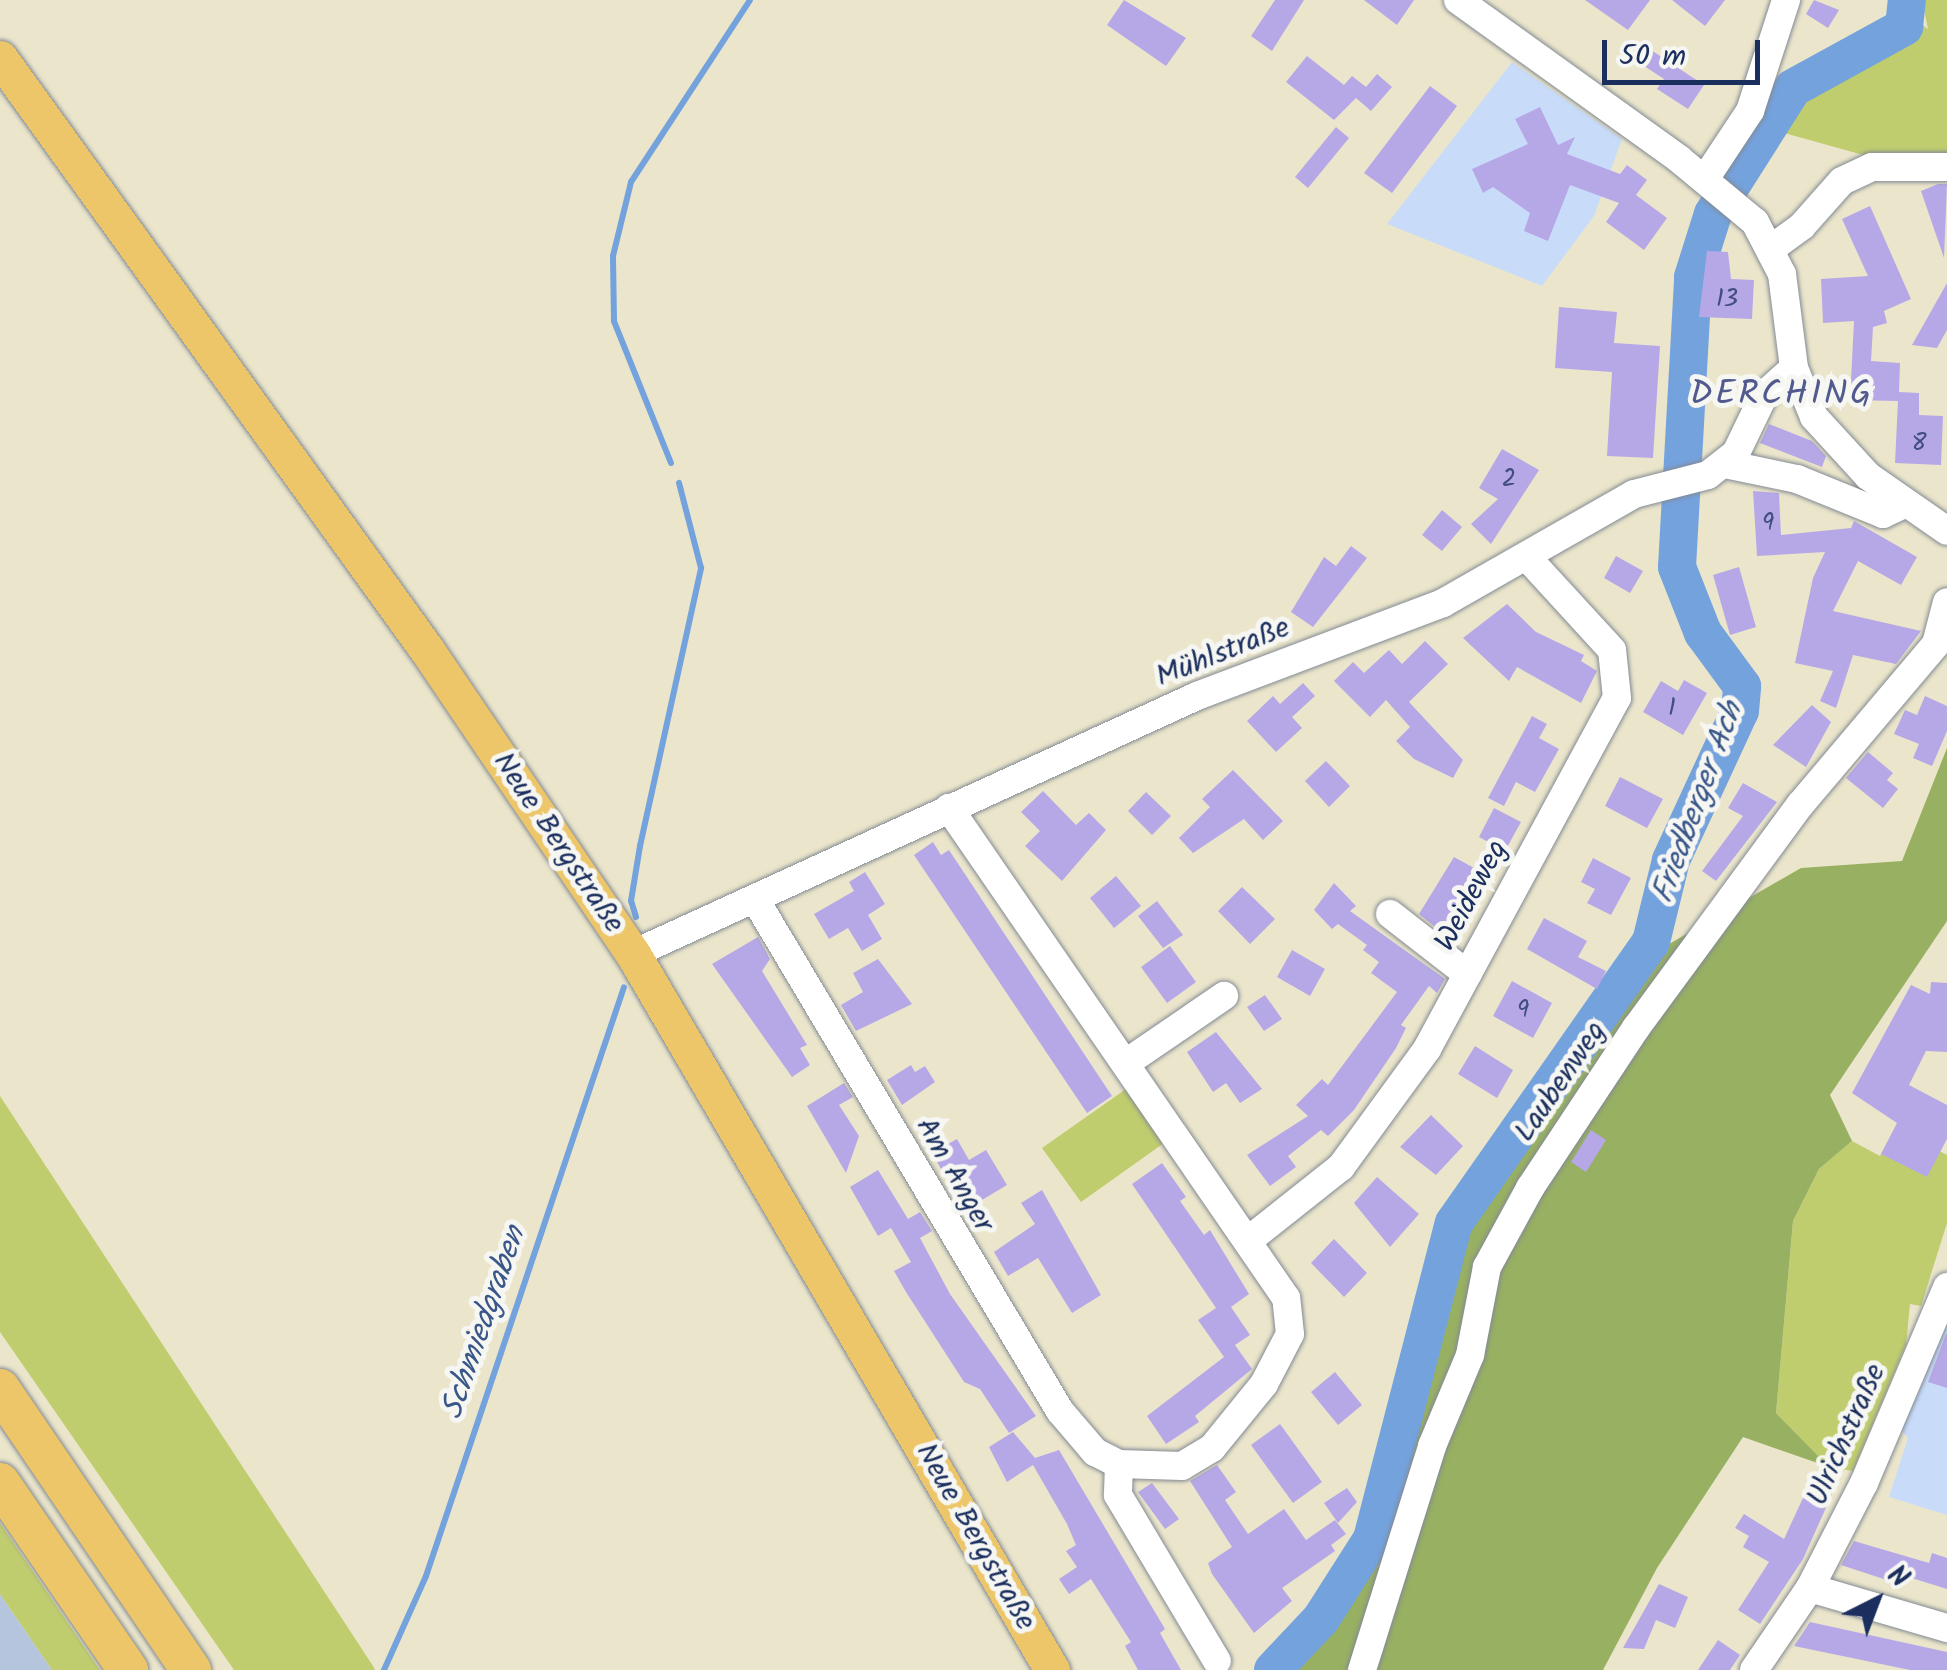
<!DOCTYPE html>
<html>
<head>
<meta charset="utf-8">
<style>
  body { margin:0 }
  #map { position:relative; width:1947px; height:1670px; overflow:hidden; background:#ebe6cb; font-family:Kalam,sans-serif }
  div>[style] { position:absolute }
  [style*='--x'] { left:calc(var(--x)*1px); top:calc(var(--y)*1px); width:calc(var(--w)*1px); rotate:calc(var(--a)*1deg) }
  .built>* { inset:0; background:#c8dcf9 }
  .industrial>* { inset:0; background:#b6c5de }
  .green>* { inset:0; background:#c0cd6f }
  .forest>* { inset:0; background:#98b062 }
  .stream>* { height:6px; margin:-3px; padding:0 3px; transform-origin:3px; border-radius:3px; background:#74a2dd }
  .river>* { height:38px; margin:-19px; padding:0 19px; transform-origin:19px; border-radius:19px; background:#74a2dd }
  .building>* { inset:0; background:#b6a8e7 }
  .roads { filter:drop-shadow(0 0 2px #838a94) drop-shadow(0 0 2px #838a94) }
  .minor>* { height:28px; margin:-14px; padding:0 14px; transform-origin:14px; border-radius:14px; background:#fff }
  .major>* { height:35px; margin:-17.5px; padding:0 17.5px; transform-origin:17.5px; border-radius:17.5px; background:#ecc669 }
  .highway>* { height:40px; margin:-20px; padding:0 20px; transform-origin:20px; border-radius:20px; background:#ecc669 }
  span { translate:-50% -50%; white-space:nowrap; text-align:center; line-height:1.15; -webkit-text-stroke:10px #f6f6f2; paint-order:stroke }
  .number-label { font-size:25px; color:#424d80 }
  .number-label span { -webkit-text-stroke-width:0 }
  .street-label { font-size:30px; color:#1b2f5e }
  .water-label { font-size:32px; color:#3a578a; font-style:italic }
  .quarter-label { font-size:35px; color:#51598e; letter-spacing:2.5px }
  .north { position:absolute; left:1827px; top:1550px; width:100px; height:100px; -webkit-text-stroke:8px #f6f6f2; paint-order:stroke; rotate:42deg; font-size:28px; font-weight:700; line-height:40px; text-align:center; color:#1b2f5e }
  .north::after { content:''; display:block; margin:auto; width:35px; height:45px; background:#1b2f5e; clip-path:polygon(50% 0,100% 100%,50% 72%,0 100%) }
  .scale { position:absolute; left:1602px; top:40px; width:158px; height:45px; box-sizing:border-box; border:5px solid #1b2f5e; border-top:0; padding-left:12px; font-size:30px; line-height:35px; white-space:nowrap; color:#1b2f5e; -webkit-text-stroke:8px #f6f6f2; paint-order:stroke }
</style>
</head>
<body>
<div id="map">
  <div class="built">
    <i style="clip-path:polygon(1512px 62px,1622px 139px,1594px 216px,1542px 286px,1387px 224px)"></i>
    <i style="clip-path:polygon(1947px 1320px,1947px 1515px,1889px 1497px,1908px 1438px,1900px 1429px)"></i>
  </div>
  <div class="industrial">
    <i style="clip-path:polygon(0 1594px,52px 1670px,0 1670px)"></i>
  </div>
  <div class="green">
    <i style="clip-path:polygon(1922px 0,1947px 0,1947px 157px,1874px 158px,1756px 125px,1789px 80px,1885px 26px,1896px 7px,1928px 29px)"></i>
    <i style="clip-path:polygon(1126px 1089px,1164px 1143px,1081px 1202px,1042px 1148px)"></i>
    <i style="clip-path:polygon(0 1096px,373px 1666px,375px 1670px,234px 1670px,0 1332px)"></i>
    <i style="clip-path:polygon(1895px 1128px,1947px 1155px,1947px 1223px,1921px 1306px,1910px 1304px,1906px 1345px,1853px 1471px,1829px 1467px,1776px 1413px,1793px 1221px,1819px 1169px,1852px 1141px,1880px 1156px)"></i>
    <i style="clip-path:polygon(0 1523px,100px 1670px,52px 1670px,0 1594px)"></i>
  </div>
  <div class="forest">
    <i style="clip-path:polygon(1947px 748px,1947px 921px,1830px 1095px,1852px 1141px,1819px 1169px,1793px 1221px,1776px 1413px,1829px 1467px,1743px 1437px,1657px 1568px,1603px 1670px,1290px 1670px,1383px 1539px,1464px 1226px,1638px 962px,1801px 868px,1902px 861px)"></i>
  </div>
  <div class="stream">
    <i style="--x:671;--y:463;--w:153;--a:-111.9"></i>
    <i style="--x:614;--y:321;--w:65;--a:-90.9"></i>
    <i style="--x:613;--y:256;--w:76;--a:-76.3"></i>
    <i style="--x:631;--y:182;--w:217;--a:-56.8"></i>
    <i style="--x:636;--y:917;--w:17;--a:-107"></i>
    <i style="--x:631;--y:901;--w:56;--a:-80.7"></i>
    <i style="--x:640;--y:846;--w:285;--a:-77.6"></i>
    <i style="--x:701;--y:568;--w:88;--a:-104.5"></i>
    <i style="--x:384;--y:1670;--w:103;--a:-65.9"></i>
    <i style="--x:426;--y:1576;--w:621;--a:-71.42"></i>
  </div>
  <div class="river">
    <i style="--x:1273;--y:1670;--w:70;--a:-46.7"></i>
    <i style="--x:1321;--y:1619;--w:95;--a:-57.5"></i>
    <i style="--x:1372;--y:1539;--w:326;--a:-75.5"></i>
    <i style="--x:1454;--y:1223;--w:343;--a:-55"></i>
    <i style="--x:1651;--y:942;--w:84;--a:-76.3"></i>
    <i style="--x:1671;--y:860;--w:164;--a:-65.2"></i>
    <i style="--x:1740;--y:711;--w:25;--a:-85"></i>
    <i style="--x:1742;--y:686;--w:66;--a:-126.3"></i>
    <i style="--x:1703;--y:633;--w:71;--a:-111.5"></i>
    <i style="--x:1677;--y:567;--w:290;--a:-86.8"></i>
    <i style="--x:1693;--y:277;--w:66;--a:-72.4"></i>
    <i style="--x:1713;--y:214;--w:149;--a:-57.6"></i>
    <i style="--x:1793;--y:88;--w:127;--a:-28.8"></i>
    <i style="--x:1904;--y:27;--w:27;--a:-84"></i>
  </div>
  <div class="building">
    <i style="clip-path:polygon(1124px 0,1186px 38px,1166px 66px,1107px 25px)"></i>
    <i style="clip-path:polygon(1275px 0,1304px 0,1272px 51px,1251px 36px)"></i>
    <i style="clip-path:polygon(1364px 0,1414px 0,1397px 25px)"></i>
    <i style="clip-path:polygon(1585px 0,1650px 0,1628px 30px)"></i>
    <i style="clip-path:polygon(1672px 0,1725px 0,1705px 26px)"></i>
    <i style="clip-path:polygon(1814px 0,1839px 10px,1828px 28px,1806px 14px)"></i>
    <i style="clip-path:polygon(1648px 48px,1704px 85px,1688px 109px,1657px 89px,1664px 79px,1638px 62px)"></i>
    <i style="clip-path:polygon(1307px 56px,1344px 85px,1352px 76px,1366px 87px,1377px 74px,1392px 87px,1371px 111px,1356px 98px,1334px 120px,1286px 82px)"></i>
    <i style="clip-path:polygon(1430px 86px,1457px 106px,1392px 193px,1364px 173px)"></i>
    <i style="clip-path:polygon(1540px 107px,1558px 145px,1575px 137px,1567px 154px,1620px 174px,1627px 165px,1647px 180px,1636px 195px,1667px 218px,1644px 250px,1606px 222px,1619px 203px,1570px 185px,1548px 241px,1524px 231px,1530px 213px,1493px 187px,1483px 193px,1472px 169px,1528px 144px,1515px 119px)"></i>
    <i style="clip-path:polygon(1336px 127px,1349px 138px,1308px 188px,1295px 177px)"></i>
    <i style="clip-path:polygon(1938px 184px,1947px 184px,1944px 258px,1921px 191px)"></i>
    <i style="clip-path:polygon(1870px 206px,1911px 299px,1884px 311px,1887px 323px,1873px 327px,1871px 361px,1900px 363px,1899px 392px,1919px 393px,1919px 415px,1943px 416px,1941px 465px,1895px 463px,1898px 401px,1850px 400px,1854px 321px,1823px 323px,1821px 279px,1868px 276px,1842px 219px)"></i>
    <i style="clip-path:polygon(1707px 251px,1728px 252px,1731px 279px,1754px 280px,1752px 319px,1699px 317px)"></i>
    <i style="clip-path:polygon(1947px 283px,1947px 330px,1937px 348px,1912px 345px)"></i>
    <i style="clip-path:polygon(1559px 307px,1617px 312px,1614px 343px,1660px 346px,1653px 458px,1607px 456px,1612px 372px,1555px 368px)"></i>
    <i style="clip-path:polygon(1769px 424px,1812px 441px,1826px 456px,1822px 467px,1760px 443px)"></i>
    <i style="clip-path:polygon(1502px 449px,1539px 470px,1491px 544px,1471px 524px,1498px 499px,1479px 488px)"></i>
    <i style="clip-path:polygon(1753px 491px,1779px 493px,1781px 535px,1851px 528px,1854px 521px,1917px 557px,1901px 585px,1858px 561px,1833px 611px,1921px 631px,1896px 664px,1853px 655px,1836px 708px,1820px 701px,1833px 671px,1795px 663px,1813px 578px,1825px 552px,1757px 556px)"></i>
    <i style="clip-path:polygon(1442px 510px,1462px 527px,1442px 551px,1422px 535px)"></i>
    <i style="clip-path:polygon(1351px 546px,1367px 558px,1313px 627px,1291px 612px,1324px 557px,1336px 566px)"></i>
    <i style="clip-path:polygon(1616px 556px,1643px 571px,1630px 593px,1604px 578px)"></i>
    <i style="clip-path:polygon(1739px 567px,1756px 627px,1730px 635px,1713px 575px)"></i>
    <i style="clip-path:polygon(1507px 604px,1536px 632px,1584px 655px,1581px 661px,1597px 671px,1581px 703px,1517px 667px,1509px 681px,1463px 638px)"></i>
    <i style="clip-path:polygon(1425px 641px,1448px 664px,1409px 702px,1463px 760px,1453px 778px,1414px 759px,1396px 741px,1410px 727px,1386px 700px,1370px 717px,1334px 681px,1353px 662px,1364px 673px,1389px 650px,1402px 664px)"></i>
    <i style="clip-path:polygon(1684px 680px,1707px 693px,1683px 735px,1643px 712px,1661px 681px,1678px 691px)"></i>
    <i style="clip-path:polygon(1303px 683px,1315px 696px,1292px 717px,1302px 728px,1276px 752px,1247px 721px,1273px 696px,1280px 704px)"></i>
    <i style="clip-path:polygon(1925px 696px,1947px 706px,1947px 731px,1932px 766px,1913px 758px,1919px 744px,1894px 734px,1905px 710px,1917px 715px)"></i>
    <i style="clip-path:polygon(1812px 705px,1831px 722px,1806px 767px,1773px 745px)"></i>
    <i style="clip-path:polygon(1532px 716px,1547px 724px,1539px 738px,1559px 749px,1535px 792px,1516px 782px,1504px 806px,1488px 798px)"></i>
    <i style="clip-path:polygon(1868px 752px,1893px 773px,1887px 780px,1898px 789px,1883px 808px,1846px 778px)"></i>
    <i style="clip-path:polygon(1326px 761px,1350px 786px,1329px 807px,1305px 781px)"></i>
    <i style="clip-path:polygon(1233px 770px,1283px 821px,1263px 840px,1244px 819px,1193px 853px,1179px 838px,1210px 807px,1202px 799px)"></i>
    <i style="clip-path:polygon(1620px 777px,1663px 799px,1647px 828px,1605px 806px)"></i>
    <i style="clip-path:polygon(1743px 783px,1777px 802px,1716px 881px,1702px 871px,1743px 816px,1728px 808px)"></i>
    <i style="clip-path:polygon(1043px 791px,1076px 825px,1089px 813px,1106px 830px,1062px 881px,1025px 846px,1040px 831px,1021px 812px)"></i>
    <i style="clip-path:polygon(1146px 792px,1171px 816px,1152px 835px,1128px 811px)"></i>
    <i style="clip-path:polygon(1494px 808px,1521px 822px,1505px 851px,1479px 837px)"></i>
    <i style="clip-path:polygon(933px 842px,941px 855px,949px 850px,1112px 1096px,1087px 1113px,914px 855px)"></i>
    <i style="clip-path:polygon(1454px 857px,1474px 868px,1466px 884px,1477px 890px,1455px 931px,1442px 924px,1439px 930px,1419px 914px)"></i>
    <i style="clip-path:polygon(1593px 858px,1631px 878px,1611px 915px,1587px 903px,1595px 889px,1581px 882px)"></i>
    <i style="clip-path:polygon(865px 872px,885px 904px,868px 915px,882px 939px,862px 951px,848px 928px,829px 939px,814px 914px,854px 891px,849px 882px)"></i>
    <i style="clip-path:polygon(1116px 876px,1141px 906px,1114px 928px,1090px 898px)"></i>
    <i style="clip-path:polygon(1334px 883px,1356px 906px,1350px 911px,1445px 979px,1437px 993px,1429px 986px,1401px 1025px,1406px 1028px,1396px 1048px,1354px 1110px,1328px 1136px,1321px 1130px,1288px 1156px,1296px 1167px,1270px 1186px,1247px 1155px,1308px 1116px,1296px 1105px,1322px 1079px,1328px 1085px,1397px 992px,1371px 973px,1379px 962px,1363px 950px,1367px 945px,1338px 924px,1332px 929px,1314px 910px)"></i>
    <i style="clip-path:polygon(1242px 887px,1275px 919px,1250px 944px,1218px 911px)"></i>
    <i style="clip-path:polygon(1157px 901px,1183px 935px,1163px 948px,1138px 916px)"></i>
    <i style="clip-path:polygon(1544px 918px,1587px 941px,1578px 957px,1606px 971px,1597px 989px,1527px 949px)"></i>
    <i style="clip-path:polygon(758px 937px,770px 959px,762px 971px,807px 1045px,800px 1048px,810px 1065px,792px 1077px,712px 964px)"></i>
    <i style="clip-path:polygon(1170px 946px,1196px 982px,1167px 1003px,1141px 967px)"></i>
    <i style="clip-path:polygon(1292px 950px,1325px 969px,1310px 996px,1277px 977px)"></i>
    <i style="clip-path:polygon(878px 959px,912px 1004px,856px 1031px,841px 1005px,863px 992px,853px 973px)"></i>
    <i style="clip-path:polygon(1512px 981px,1552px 1003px,1533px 1038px,1493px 1016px)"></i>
    <i style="clip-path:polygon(1931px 982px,1947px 983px,1947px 1052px,1926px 1051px,1909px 1085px,1947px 1105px,1947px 1139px,1927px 1177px,1881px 1154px,1897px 1123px,1852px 1093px,1911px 985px,1930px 994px)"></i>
    <i style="clip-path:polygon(1265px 995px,1282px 1019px,1264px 1031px,1247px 1007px)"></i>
    <i style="clip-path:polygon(1216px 1032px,1262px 1089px,1240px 1103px,1226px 1083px,1213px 1092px,1187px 1052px)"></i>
    <i style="clip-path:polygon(1475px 1046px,1513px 1070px,1497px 1098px,1458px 1074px)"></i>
    <i style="clip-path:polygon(911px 1065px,915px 1072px,925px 1066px,935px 1082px,902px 1105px,887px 1080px)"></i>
    <i style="clip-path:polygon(844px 1083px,853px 1097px,839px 1105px,859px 1136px,846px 1173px,807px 1106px)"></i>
    <i style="clip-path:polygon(1431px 1115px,1463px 1146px,1436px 1175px,1400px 1147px)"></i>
    <i style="clip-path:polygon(1591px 1130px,1606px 1140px,1586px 1172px,1571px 1162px)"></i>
    <i style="clip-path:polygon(957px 1139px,969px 1160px,986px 1150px,1007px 1185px,977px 1203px,957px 1170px,945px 1176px,932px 1153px)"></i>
    <i style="clip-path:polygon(1162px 1163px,1186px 1197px,1180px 1201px,1204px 1235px,1210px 1230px,1249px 1294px,1231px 1307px,1250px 1335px,1235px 1345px,1252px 1369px,1195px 1416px,1199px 1422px,1166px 1444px,1147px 1416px,1224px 1357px,1198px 1320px,1216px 1308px,1132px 1184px)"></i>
    <i style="clip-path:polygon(878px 1170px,908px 1219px,920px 1212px,932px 1231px,920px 1238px,950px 1294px,1036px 1416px,1009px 1433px,980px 1389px,964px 1382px,906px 1292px,894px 1271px,911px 1262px,891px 1228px,878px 1236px,850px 1187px)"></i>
    <i style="clip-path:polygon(1377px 1177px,1419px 1214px,1390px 1247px,1354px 1203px)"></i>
    <i style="clip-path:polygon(1042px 1190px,1101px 1295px,1072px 1313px,1038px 1258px,1008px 1276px,994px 1252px,1035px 1224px,1021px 1203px)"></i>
    <i style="clip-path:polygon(1334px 1239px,1367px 1273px,1344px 1297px,1311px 1263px)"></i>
    <i style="clip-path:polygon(1946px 1334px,1947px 1334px,1947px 1388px,1928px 1382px)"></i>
    <i style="clip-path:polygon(1335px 1372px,1362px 1405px,1338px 1425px,1311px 1392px)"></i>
    <i style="clip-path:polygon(1280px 1424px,1322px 1482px,1293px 1503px,1251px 1445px)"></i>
    <i style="clip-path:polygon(1013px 1432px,1035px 1458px,1059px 1450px,1165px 1629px,1160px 1633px,1181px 1670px,1138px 1670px,1125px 1646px,1131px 1642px,1091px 1579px,1069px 1594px,1059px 1579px,1077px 1567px,1066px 1551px,1076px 1545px,1067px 1524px,1033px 1465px,1007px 1482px,989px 1447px)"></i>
    <i style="clip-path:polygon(1217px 1465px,1236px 1492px,1225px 1500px,1248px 1534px,1284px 1509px,1306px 1540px,1335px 1520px,1346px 1534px,1331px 1545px,1335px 1551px,1282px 1588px,1292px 1601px,1254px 1633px,1212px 1574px,1208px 1563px,1232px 1547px,1190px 1481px)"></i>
    <i style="clip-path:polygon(1815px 1472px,1838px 1481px,1803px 1559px,1760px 1624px,1738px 1610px,1769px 1562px,1743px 1547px,1749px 1536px,1735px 1528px,1744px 1514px,1784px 1539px)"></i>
    <i style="clip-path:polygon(1152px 1483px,1179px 1519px,1165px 1529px,1138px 1492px)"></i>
    <i style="clip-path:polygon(1347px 1488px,1357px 1502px,1338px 1523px,1324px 1503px)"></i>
    <i style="clip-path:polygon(1854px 1541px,1929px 1563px,1932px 1553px,1947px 1558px,1947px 1589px,1902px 1575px,1899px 1584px,1841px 1565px)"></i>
    <i style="clip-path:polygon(1659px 1584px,1688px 1597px,1675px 1628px,1656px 1620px,1644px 1649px,1623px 1648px)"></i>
    <i style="clip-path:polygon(1810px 1622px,1947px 1652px,1947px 1670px,1910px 1670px,1794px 1646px)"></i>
    <i style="clip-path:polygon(1718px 1640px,1740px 1655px,1730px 1670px,1698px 1670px)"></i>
  </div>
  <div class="roads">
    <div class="minor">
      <i style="--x:1458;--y:0;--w:272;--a:35.7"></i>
      <i style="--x:1679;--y:159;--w:99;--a:39.7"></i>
      <i style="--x:1755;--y:222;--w:59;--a:62.6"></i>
      <i style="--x:1782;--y:274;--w:95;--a:82.7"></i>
      <i style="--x:1794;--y:368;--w:53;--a:67.8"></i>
      <i style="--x:1814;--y:417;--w:80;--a:47.5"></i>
      <i style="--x:1868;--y:476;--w:96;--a:34.8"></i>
      <i style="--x:1705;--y:179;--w:82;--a:-56.5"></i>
      <i style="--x:1750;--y:111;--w:117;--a:-72"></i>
      <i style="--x:1772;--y:248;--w:37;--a:-36"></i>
      <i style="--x:1802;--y:226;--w:60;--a:-48.4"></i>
      <i style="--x:1842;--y:181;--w:33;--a:-25"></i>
      <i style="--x:1872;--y:167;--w:75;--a:0"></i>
      <i style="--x:1725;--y:464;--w:74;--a:11.8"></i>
      <i style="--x:1797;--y:479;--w:93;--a:22.1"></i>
      <i style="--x:1883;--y:514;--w:21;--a:-25"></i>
      <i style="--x:755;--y:899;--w:596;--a:59.22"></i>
      <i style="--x:1060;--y:1411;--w:54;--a:49.5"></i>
      <i style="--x:1095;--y:1452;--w:27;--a:27"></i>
      <i style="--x:1119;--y:1464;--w:63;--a:1.8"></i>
      <i style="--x:1182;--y:1466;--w:35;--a:-31"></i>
      <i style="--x:1212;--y:1448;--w:82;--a:-50.9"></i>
      <i style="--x:1264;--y:1384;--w:56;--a:-62.5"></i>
      <i style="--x:1290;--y:1334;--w:36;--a:-96"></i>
      <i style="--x:1286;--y:1298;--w:595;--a:-124.52"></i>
      <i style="--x:1390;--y:914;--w:98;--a:37.9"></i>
      <i style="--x:633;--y:954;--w:620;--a:-24.58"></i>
      <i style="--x:1197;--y:696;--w:263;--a:-20.7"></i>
      <i style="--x:1443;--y:603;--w:220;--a:-29.7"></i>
      <i style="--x:1634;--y:494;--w:76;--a:-14.4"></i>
      <i style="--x:1708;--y:475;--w:36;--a:-38"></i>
      <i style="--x:1736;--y:453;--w:64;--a:-64.2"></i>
      <i style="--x:1764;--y:395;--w:40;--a:-42"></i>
      <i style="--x:1126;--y:1063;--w:119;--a:-34.4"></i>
      <i style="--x:1250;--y:1239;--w:116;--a:-38.4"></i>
      <i style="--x:1341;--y:1167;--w:146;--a:-53.9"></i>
      <i style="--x:1427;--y:1049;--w:399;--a:-61.6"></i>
      <i style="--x:1617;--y:698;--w:48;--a:-95.9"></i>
      <i style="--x:1612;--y:650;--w:127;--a:-132.5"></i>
      <i style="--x:1119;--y:1464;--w:31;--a:92"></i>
      <i style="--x:1118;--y:1495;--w:193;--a:59.2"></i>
      <i style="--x:1810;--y:1588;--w:143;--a:16.3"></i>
      <i style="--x:1362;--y:1670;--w:235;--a:-72.6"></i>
      <i style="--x:1432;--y:1446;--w:99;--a:-67.3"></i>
      <i style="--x:1470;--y:1355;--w:90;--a:-79.1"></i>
      <i style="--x:1487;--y:1267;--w:90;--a:-61.4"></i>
      <i style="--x:1530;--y:1188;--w:192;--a:-56.5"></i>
      <i style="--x:1636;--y:1028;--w:277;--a:-53.7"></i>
      <i style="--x:1800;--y:805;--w:211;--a:-49.8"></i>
      <i style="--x:1936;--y:644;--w:43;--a:-75.3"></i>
      <i style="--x:1754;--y:1670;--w:99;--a:-55.7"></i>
      <i style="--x:1810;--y:1588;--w:118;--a:-62.8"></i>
      <i style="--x:1864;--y:1483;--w:213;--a:-67"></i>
    </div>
    <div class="major">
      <i style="--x:0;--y:58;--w:730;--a:54.2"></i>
      <i style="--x:427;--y:650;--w:367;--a:55.9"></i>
      <i style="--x:633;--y:954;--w:830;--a:59.66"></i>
    </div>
    <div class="highway">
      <i style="--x:0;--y:1389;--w:340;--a:55.8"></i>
      <i style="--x:0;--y:1483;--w:227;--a:55.6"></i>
    </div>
  </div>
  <div class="number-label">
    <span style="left:1727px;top:299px">13</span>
    <span style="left:1919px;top:443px">8</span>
    <span style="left:1509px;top:479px">2</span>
    <span style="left:1768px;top:523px">9</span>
    <span style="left:1672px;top:708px">1</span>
    <span style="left:1523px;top:1010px">9</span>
  </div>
  <div class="street-label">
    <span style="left:1223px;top:653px;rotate:-22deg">Mühlstraße</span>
    <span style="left:558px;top:843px;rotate:56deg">Neue Bergstraße</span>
    <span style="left:1472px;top:896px;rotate:-62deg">Weideweg</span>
    <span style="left:1561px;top:1082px;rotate:-56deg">Laubenweg</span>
    <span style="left:954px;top:1175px;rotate:60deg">Am Anger</span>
    <span style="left:1847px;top:1435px;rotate:-66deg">Ulrichstraße</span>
    <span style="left:975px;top:1537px;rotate:60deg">Neue Bergstraße</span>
  </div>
  <div class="water-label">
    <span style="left:1699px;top:803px;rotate:-70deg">Friedberger Ach</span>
    <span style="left:485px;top:1323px;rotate:-71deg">Schmiedgraben</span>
  </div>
  <div class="quarter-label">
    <span style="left:1782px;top:395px">DERCHING</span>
  </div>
  <div class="north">N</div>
  <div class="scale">50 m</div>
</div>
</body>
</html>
